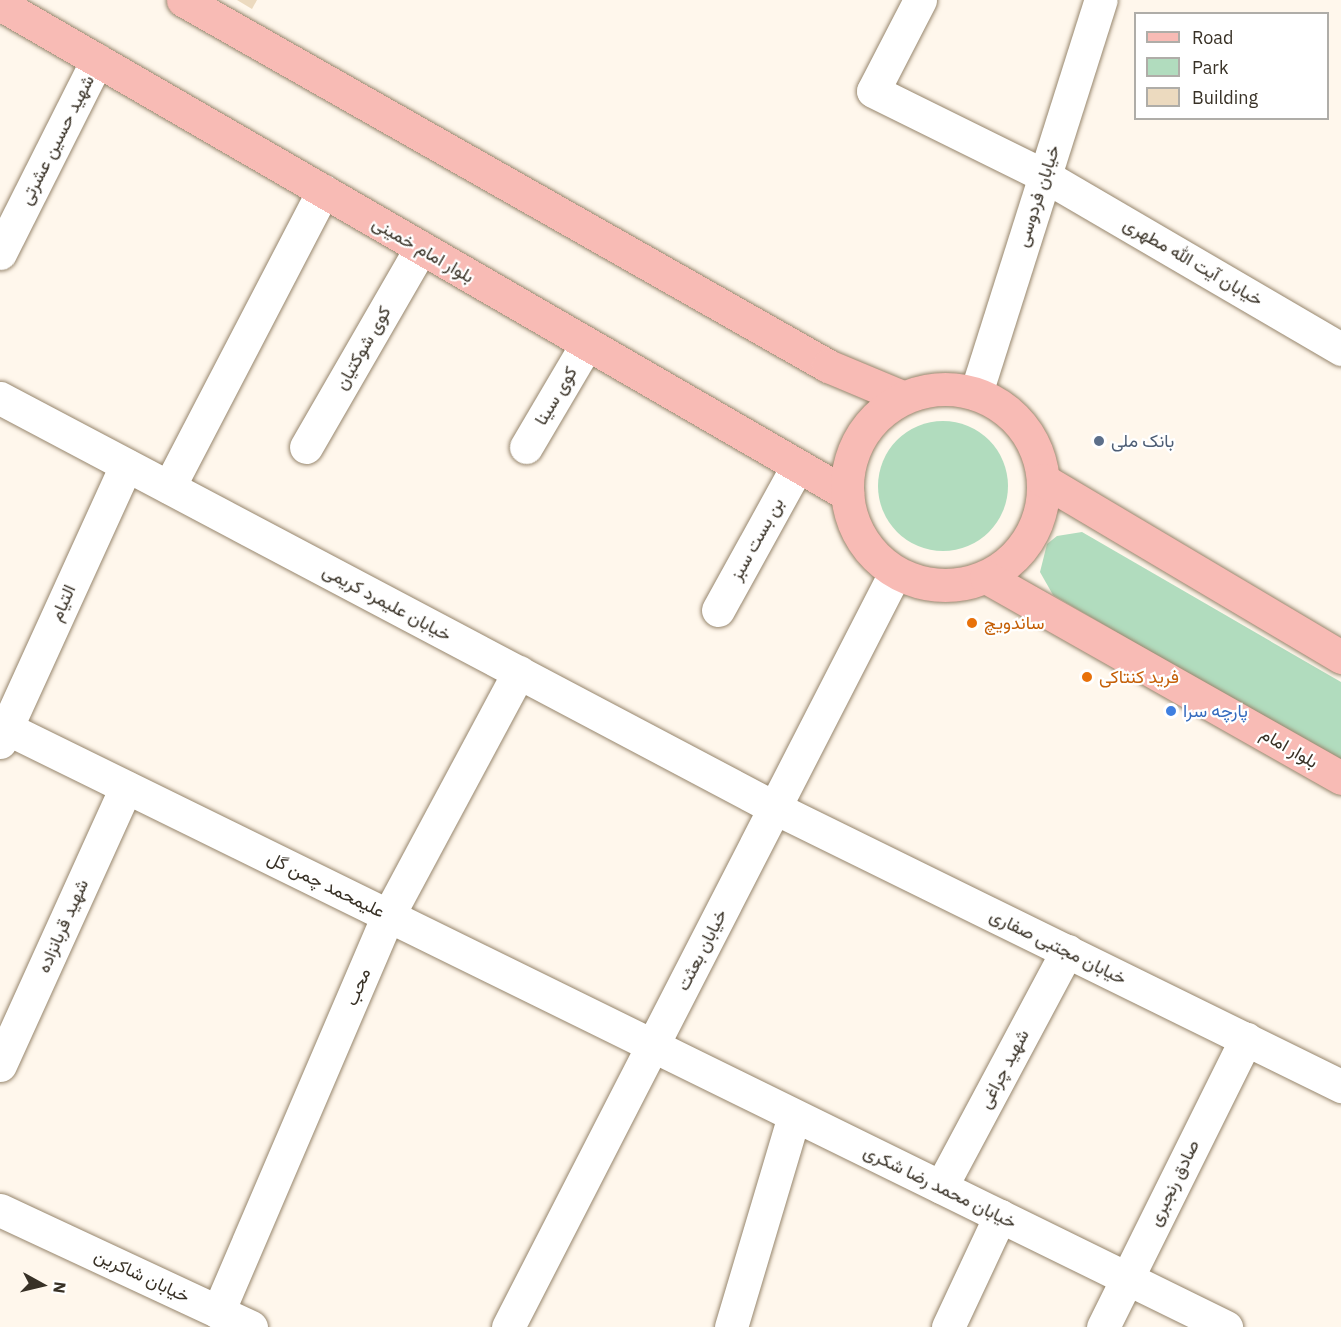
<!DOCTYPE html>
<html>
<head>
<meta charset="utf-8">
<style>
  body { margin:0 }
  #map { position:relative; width:1341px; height:1327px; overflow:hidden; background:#fff7ec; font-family:"IBM Plex Sans",Vazirmatn,sans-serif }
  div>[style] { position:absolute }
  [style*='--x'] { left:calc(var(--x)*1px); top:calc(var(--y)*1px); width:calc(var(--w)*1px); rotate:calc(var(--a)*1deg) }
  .green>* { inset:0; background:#b1dcbe }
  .round { border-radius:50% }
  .building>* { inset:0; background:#ecdabf }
  .roads { filter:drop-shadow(0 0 2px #97866d) drop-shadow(0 0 2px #97866d) }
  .minor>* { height:33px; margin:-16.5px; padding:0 16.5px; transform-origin:16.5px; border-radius:16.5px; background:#fff }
  .major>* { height:33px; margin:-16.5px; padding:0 16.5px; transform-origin:16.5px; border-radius:16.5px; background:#f8bbb5 }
  .major>.ring { margin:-16.5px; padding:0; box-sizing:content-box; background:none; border:33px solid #f8bbb5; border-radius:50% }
  .dots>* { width:16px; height:16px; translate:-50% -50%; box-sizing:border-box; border:3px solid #fff; border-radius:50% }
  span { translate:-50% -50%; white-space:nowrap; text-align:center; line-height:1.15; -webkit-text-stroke:4.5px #fff; paint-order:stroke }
  .street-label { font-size:18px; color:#383126 }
  .service-label { font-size:18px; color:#4e5e75 }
  .left { translate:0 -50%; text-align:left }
  .food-label { font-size:18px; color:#c56008 }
  .shop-label { font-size:18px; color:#366cbe }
  .legend { position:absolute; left:1134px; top:12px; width:195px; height:108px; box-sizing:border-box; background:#fff; border:2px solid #afada8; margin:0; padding:8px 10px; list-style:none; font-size:18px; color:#383126 }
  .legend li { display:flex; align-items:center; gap:12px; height:30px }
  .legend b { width:30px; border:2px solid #afada8 }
  .north { position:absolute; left:12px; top:1255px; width:60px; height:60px; -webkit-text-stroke:4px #fff; paint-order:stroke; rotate:98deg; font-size:16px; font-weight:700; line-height:24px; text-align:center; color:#383126 }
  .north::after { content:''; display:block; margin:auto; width:21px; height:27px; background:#383126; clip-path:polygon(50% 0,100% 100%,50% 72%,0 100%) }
</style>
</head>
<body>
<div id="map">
  <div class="green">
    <i class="round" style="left:878px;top:421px;width:130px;height:130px"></i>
    <i style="clip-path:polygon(1082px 532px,1341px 682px,1341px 763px,1053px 595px,1040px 572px,1047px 544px,1057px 536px)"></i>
  </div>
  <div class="building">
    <i style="clip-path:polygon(237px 0,257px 0,252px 9px)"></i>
  </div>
  <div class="roads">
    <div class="minor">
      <i style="--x:920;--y:0;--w:102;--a:117.3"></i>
      <i style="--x:873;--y:91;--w:192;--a:26.3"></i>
      <i style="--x:1045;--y:176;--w:343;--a:30.3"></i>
      <i style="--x:0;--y:253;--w:216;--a:-63.3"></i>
      <i style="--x:976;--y:393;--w:412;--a:-72.4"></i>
      <i style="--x:0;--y:398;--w:877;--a:27.88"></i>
      <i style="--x:775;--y:808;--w:631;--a:26.16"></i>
      <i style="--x:306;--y:447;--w:230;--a:-60"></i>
      <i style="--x:526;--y:447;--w:118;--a:-59.5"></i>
      <i style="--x:169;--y:487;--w:334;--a:-62.5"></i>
      <i style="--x:718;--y:610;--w:163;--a:-61.1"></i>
      <i style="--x:0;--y:725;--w:1366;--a:26.15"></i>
      <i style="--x:0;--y:742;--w:304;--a:-65.5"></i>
      <i style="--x:0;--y:1065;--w:305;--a:-65.6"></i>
      <i style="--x:941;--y:1187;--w:268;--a:-61.9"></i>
      <i style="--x:0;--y:1210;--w:277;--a:25"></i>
      <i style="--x:218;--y:1312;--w:431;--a:-66.8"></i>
      <i style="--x:388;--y:916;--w:277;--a:-61.8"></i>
      <i style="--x:508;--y:1327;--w:848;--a:-62.83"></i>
      <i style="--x:731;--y:1327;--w:220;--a:-73.4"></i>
      <i style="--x:948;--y:1327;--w:123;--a:-64.9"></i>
      <i style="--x:1103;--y:1327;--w:322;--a:-63.6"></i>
    </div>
    <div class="major">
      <i style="--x:183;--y:0;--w:742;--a:29.57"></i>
      <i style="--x:828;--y:366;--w:80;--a:22.7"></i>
      <i style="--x:0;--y:4;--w:979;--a:30.05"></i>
      <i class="ring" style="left:847px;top:389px;width:163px;height:163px"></i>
      <i style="--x:1043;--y:480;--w:347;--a:30.7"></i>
      <i style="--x:986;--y:577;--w:408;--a:29.5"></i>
    </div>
  </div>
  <div class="dots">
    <i style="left:1099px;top:441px;background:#5c6f8a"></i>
    <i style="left:972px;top:623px;background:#e8710a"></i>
    <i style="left:1087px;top:677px;background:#e8710a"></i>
    <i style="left:1171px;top:711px;background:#3f7fe0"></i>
  </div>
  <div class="street-label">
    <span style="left:57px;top:140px;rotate:-63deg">شهید حسین عشرتی</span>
    <span style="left:1038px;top:196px;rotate:-72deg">خیابان فردوسی</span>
    <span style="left:423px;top:250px;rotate:30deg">بلوار امام خمینی</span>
    <span style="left:1193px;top:262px;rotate:30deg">خیابان آیت الله مطهری</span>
    <span style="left:363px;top:348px;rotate:-60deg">کوی شوکتیان</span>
    <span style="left:556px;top:396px;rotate:-59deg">کوی سینا</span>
    <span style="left:757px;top:539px;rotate:-61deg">بن بست سبز</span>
    <span style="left:63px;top:603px;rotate:-66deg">التیام</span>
    <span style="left:387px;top:603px;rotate:28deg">خیابان علیمرد کریمی</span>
    <span style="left:1289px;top:748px;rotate:30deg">بلوار امام</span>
    <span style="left:326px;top:885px;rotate:26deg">علیمحمد چمن گل</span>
    <span style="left:63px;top:926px;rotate:-66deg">شهید قربانزاده</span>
    <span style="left:1058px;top:947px;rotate:26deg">خیابان مجتبی صفاری</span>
    <span style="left:702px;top:950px;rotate:-63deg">خیابان بعثت</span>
    <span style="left:358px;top:987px;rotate:-67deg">محب</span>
    <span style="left:1004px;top:1069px;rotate:-62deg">شهید چراغی</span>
    <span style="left:1174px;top:1183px;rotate:-64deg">صادق رنجبری</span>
    <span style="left:940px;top:1187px;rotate:26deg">خیابان محمد رضا شکری</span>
    <span style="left:142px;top:1276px;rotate:25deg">خیابان شاکرین</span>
  </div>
  <div class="service-label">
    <span class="left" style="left:1111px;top:441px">بانک ملی</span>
  </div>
  <div class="food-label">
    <span class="left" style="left:984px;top:623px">ساندویچ</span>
    <span class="left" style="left:1099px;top:677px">فرید کنتاکی</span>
  </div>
  <div class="shop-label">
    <span class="left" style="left:1183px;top:711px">پارچه سرا</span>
  </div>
  <ul class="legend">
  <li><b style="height:8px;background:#f8bbb5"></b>Road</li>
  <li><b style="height:16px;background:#b1dcbe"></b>Park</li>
  <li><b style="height:16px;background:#ecdabf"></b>Building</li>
  </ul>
  <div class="north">N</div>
</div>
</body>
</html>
